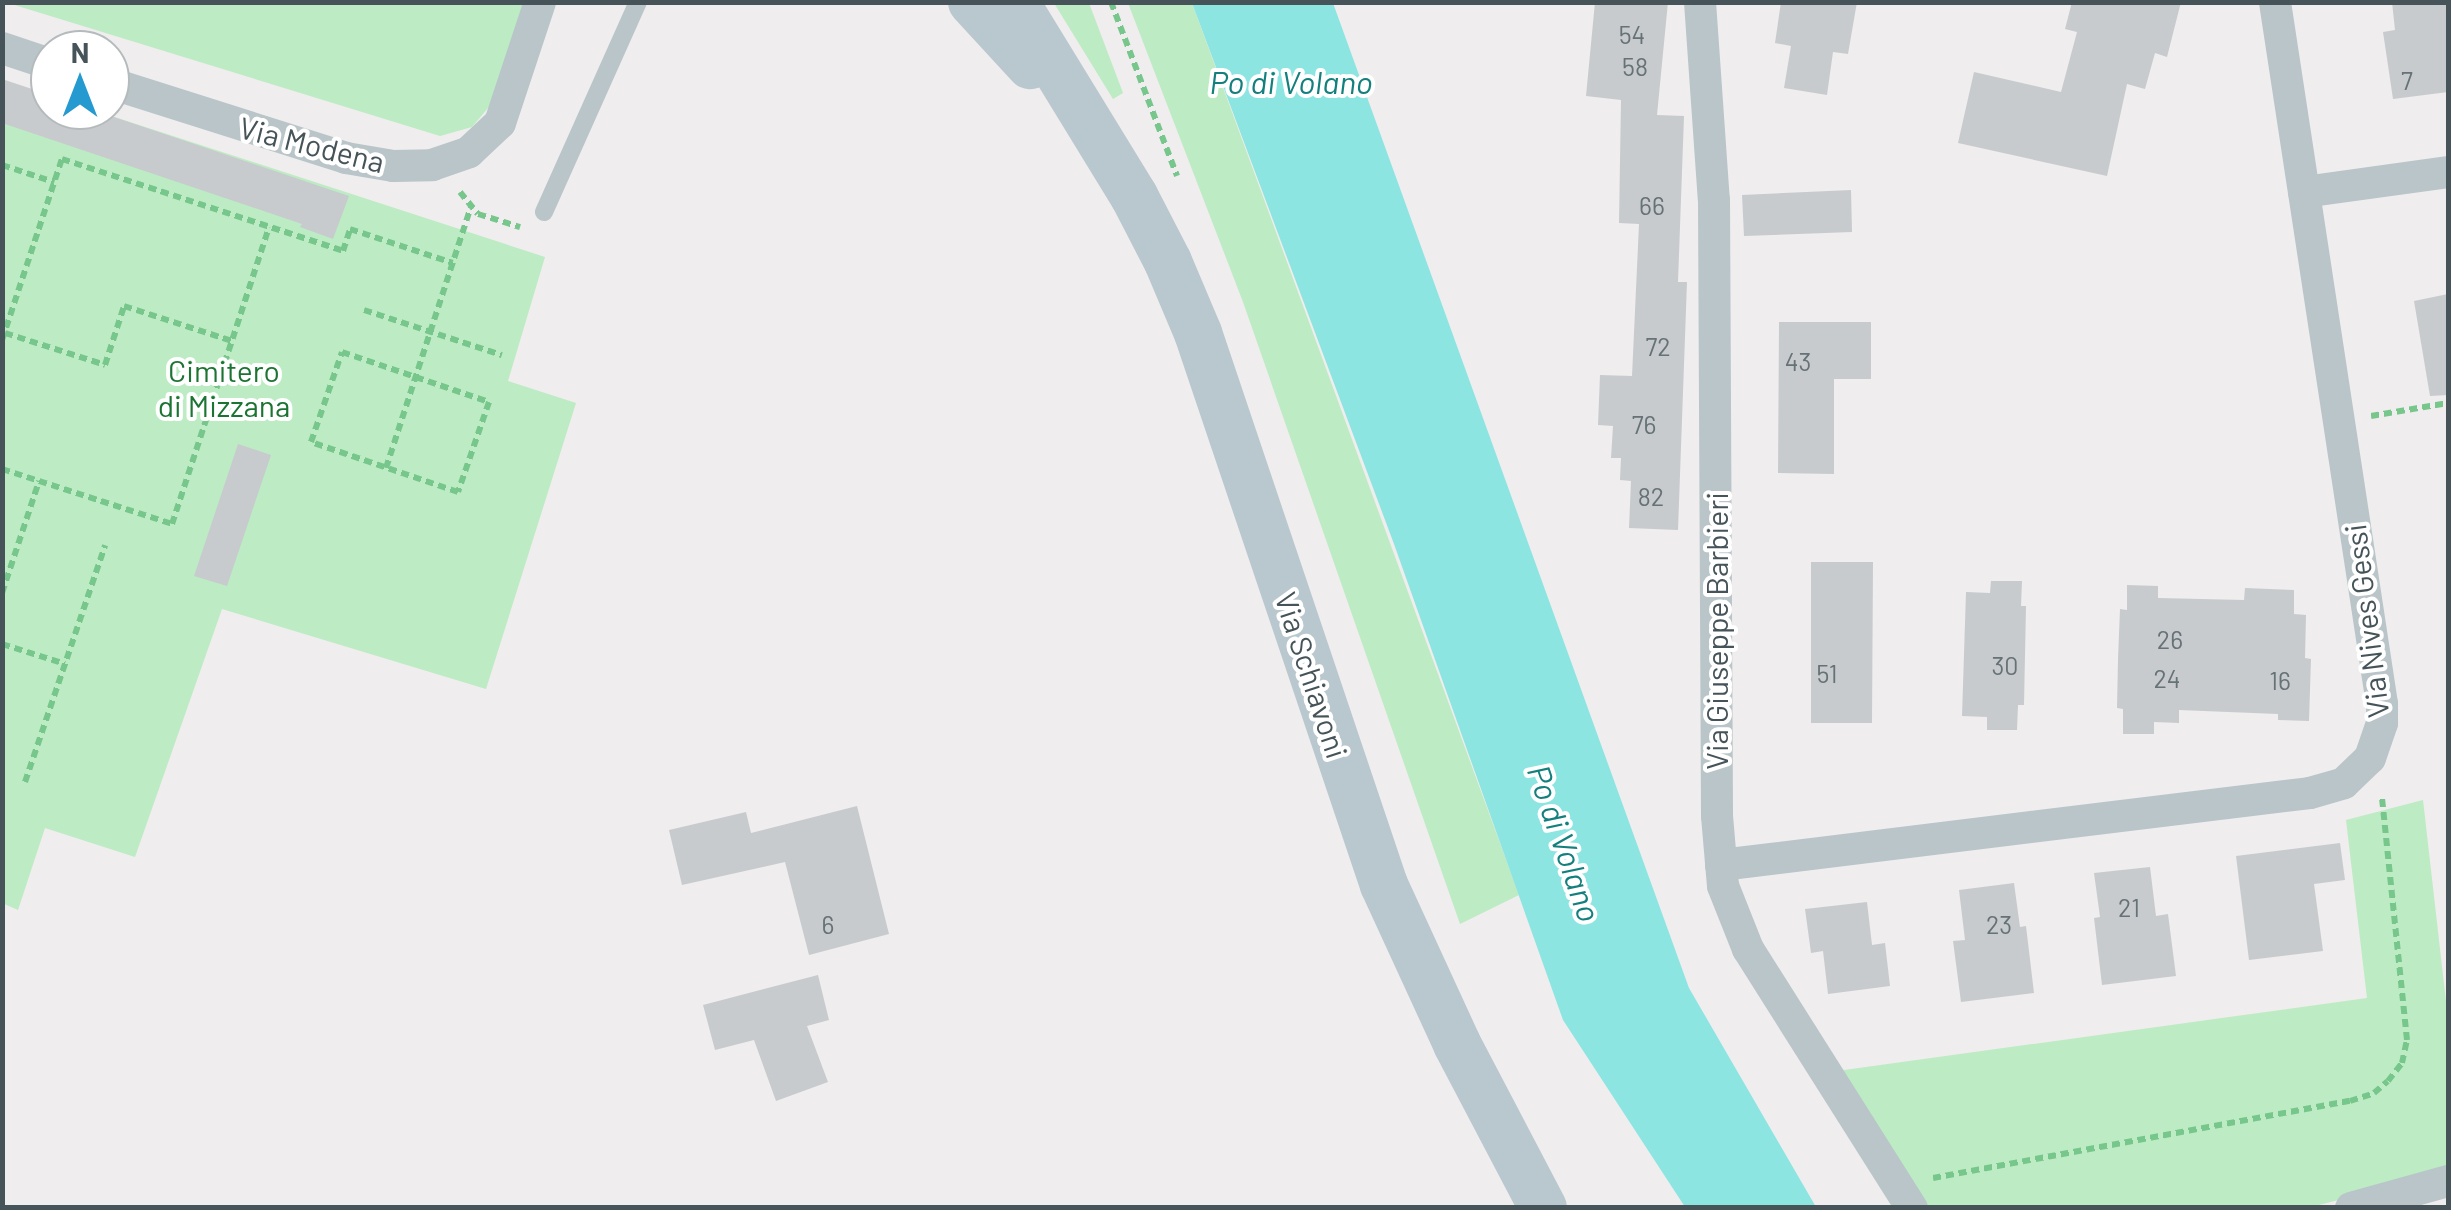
<!DOCTYPE html>
<html>
<head>
<meta charset="utf-8">
<style>
  body { margin:0 }
  #map { position:relative; width:2451px; height:1210px; overflow:hidden; background:#efeded; font-family:Barlow,sans-serif }
  div>[style] { position:absolute }
  [style*='--x'] { left:calc(var(--x)*1px); top:calc(var(--y)*1px); width:calc(var(--w)*1px); rotate:calc(var(--a)*1deg) }
  .green>* { inset:0; background:#bdebc3 }
  .water>* { inset:0; background:#8de5e2 }
  .building>* { inset:0; background:#c7cbce }
  .path>* { height:6px; margin-top:-3px; transform-origin:0; background:repeating-linear-gradient(90deg,#77c68c 0 8px,transparent 0 13px) }
  .service>* { height:18px; margin:-9px; padding:0 9px; transform-origin:9px; border-radius:9px; background:#b9c5c9 }
  .minor>* { height:32px; margin:-16px; padding:0 16px; transform-origin:16px; border-radius:16px; background:#b9c5c9 }
  .secondary>* { height:48px; margin:-24px; padding:0 24px; transform-origin:24px; border-radius:24px; background:#b9c8ce }
  span { translate:-50% -50%; white-space:nowrap; text-align:center; line-height:1.15; -webkit-text-stroke:8px #fff; paint-order:stroke }
  .number-label { font-size:25px; color:#667276 }
  .number-label span { -webkit-text-stroke-width:0 }
  .street-label { font-size:30px; color:#465459 }
  .park-label { font-size:30px; color:#1c7433 }
  .water-label { font-size:32px; color:#14807d; font-style:italic }
  .frame { position:absolute; inset:0; border:5px solid #465459; pointer-events:none }
  .north { position:absolute; left:30px; top:30px; width:100px; height:100px; box-sizing:border-box; background:#fff; border:2px solid #b5bbbd; border-radius:50%; rotate:0deg; font-size:28px; font-weight:700; line-height:40px; text-align:center; color:#465459 }
  .north::after { content:''; display:block; margin:auto; width:35px; height:45px; background:#249ad1; clip-path:polygon(50% 0,100% 100%,50% 72%,0 100%) }
</style>
</head>
<body>
<div id="map">
  <div class="green">
    <i style="clip-path:polygon(8px 3px,528px 3px,493px 102px,472px 127px,440px 136px)"></i>
    <i style="clip-path:polygon(1054px 3px,1089px 3px,1123px 93px,1113px 99px)"></i>
    <i style="clip-path:polygon(1128px 3px,1192px 3px,1519px 895px,1460px 924px,1243px 302px)"></i>
    <i style="clip-path:polygon(2px 79px,50px 110px,93px 110px,545px 257px,508px 381px,576px 403px,486px 689px,222px 609px,135px 857px,45px 828px,18px 910px,2px 903px)"></i>
    <i style="clip-path:polygon(2423px 800px,2448px 1019px,2448px 1166px,2428px 1177px,2311px 1207px,1928px 1207px,1837px 1071px,2367px 998px,2346px 820px)"></i>
  </div>
  <div class="water">
    <i style="clip-path:polygon(1192px 3px,1333px 3px,1689px 988px,1816px 1207px,1685px 1207px,1563px 1020px,1394px 544px)"></i>
  </div>
  <div class="building">
    <i style="clip-path:polygon(1595px 2px,1668px 2px,1657px 115px,1684px 116px,1678px 282px,1687px 282px,1678px 530px,1629px 528px,1631px 481px,1620px 480px,1621px 458px,1611px 458px,1613px 426px,1598px 425px,1600px 375px,1632px 376px,1639px 224px,1619px 223px,1621px 100px,1586px 96px)"></i>
    <i style="clip-path:polygon(1781px 2px,1857px 2px,1848px 54px,1833px 52px,1827px 95px,1784px 88px,1791px 46px,1775px 43px)"></i>
    <i style="clip-path:polygon(2072px 2px,2181px 2px,2167px 57px,2155px 53px,2145px 89px,2127px 84px,2107px 176px,1958px 143px,1974px 72px,2061px 92px,2077px 32px,2065px 29px)"></i>
    <i style="clip-path:polygon(2392px 2px,2448px 2px,2448px 92px,2393px 99px,2383px 32px,2395px 30px)"></i>
    <i style="clip-path:polygon(2px 79px,50px 95px,50px 110px,93px 110px,349px 196px,333px 239px,300px 227px,302px 224px,2px 123px)"></i>
    <i style="clip-path:polygon(1851px 190px,1852px 232px,1744px 236px,1742px 195px)"></i>
    <i style="clip-path:polygon(2448px 294px,2448px 395px,2430px 396px,2414px 301px)"></i>
    <i style="clip-path:polygon(1779px 322px,1871px 322px,1871px 379px,1834px 379px,1834px 474px,1778px 473px)"></i>
    <i style="clip-path:polygon(238px 444px,271px 455px,227px 586px,194px 576px)"></i>
    <i style="clip-path:polygon(1811px 562px,1873px 562px,1872px 723px,1811px 723px)"></i>
    <i style="clip-path:polygon(1991px 581px,2022px 581px,2021px 606px,2026px 606px,2024px 705px,2018px 705px,2017px 730px,1987px 730px,1987px 717px,1962px 716px,1966px 592px,1990px 593px)"></i>
    <i style="clip-path:polygon(2127px 585px,2158px 586px,2158px 598px,2244px 600px,2245px 588px,2294px 590px,2294px 614px,2306px 615px,2305px 658px,2311px 659px,2309px 721px,2278px 720px,2278px 714px,2179px 710px,2179px 723px,2154px 722px,2154px 734px,2123px 734px,2123px 709px,2117px 708px,2118px 659px,2120px 609px,2127px 610px)"></i>
    <i style="clip-path:polygon(857px 806px,889px 934px,809px 955px,785px 862px,682px 885px,669px 830px,746px 812px,751px 833px)"></i>
    <i style="clip-path:polygon(2340px 843px,2345px 880px,2314px 884px,2323px 951px,2249px 960px,2236px 856px)"></i>
    <i style="clip-path:polygon(2150px 867px,2156px 916px,2168px 914px,2176px 976px,2102px 985px,2094px 918px,2100px 917px,2094px 873px)"></i>
    <i style="clip-path:polygon(2014px 883px,2020px 927px,2026px 926px,2034px 993px,1961px 1002px,1953px 941px,1965px 940px,1959px 890px)"></i>
    <i style="clip-path:polygon(1867px 902px,1872px 945px,1885px 943px,1890px 986px,1828px 994px,1823px 951px,1811px 953px,1805px 909px)"></i>
    <i style="clip-path:polygon(818px 975px,829px 1020px,807px 1026px,828px 1082px,776px 1101px,754px 1040px,715px 1050px,703px 1005px)"></i>
  </div>
  <div class="path">
    <i style="--x:1111;--y:2;--w:186;--a:69.2"></i>
    <i style="--x:2;--y:165;--w:55;--a:18.1"></i>
    <i style="--x:460;--y:192;--w:28;--a:51"></i>
    <i style="--x:478;--y:214;--w:44;--a:17.2"></i>
    <i style="--x:364;--y:310;--w:145;--a:18.1"></i>
    <i style="--x:5;--y:333;--w:105;--a:17.7"></i>
    <i style="--x:105;--y:365;--w:62;--a:-72.1"></i>
    <i style="--x:124;--y:306;--w:114;--a:18"></i>
    <i style="--x:2;--y:340;--w:191;--a:-71.7"></i>
    <i style="--x:62;--y:159;--w:296;--a:18.1"></i>
    <i style="--x:343;--y:251;--w:23;--a:-72"></i>
    <i style="--x:350;--y:229;--w:108;--a:18.3"></i>
    <i style="--x:342;--y:352;--w:155;--a:18.8"></i>
    <i style="--x:489;--y:402;--w:95;--a:109"></i>
    <i style="--x:458;--y:492;--w:155;--a:-161.2"></i>
    <i style="--x:311;--y:442;--w:95;--a:-71"></i>
    <i style="--x:2371;--y:416;--w:78;--a:-9.6"></i>
    <i style="--x:386;--y:468;--w:274;--a:-72"></i>
    <i style="--x:2;--y:469;--w:179;--a:17.9"></i>
    <i style="--x:172;--y:524;--w:312;--a:-71.9"></i>
    <i style="--x:2;--y:593;--w:118;--a:-71.7"></i>
    <i style="--x:2;--y:644;--w:66;--a:17.6"></i>
    <i style="--x:25;--y:782;--w:250;--a:-71.3"></i>
    <i style="--x:1933;--y:1178;--w:424;--a:-10.5"></i>
    <i style="--x:2350;--y:1101;--w:25;--a:-18"></i>
    <i style="--x:2374;--y:1093;--w:18;--a:-41"></i>
    <i style="--x:2388;--y:1081;--w:23;--a:-52"></i>
    <i style="--x:2402;--y:1063;--w:24;--a:-78"></i>
    <i style="--x:2407;--y:1040;--w:243;--a:-95.9"></i>
  </div>
  <div class="service">
    <i style="--x:544;--y:212;--w:230;--a:-65.9"></i>
  </div>
  <div class="minor">
    <i style="--x:1700;--y:2;--w:198;--a:86"></i>
    <i style="--x:1714;--y:200;--w:616;--a:89.72"></i>
    <i style="--x:1717;--y:816;--w:70;--a:85.1"></i>
    <i style="--x:1723;--y:886;--w:68;--a:68.4"></i>
    <i style="--x:1748;--y:949;--w:307;--a:57.7"></i>
    <i style="--x:2;--y:48;--w:51;--a:18.4"></i>
    <i style="--x:110;--y:83;--w:248;--a:17.6"></i>
    <i style="--x:346;--y:158;--w:48;--a:9.7"></i>
    <i style="--x:393;--y:166;--w:39;--a:-1"></i>
    <i style="--x:432;--y:165;--w:39;--a:-19"></i>
    <i style="--x:469;--y:152;--w:42;--a:-43.1"></i>
    <i style="--x:500;--y:123;--w:127;--a:-71.7"></i>
    <i style="--x:2304;--y:192;--w:145;--a:-7.9"></i>
    <i style="--x:1721;--y:865;--w:593;--a:-6.97"></i>
    <i style="--x:2310;--y:793;--w:35;--a:-16"></i>
    <i style="--x:2344;--y:783;--w:36;--a:-44"></i>
    <i style="--x:2370;--y:758;--w:37;--a:-71"></i>
    <i style="--x:2382;--y:723;--w:19;--a:-90"></i>
    <i style="--x:2382;--y:704;--w:710;--a:-98.67"></i>
    <i style="--x:2351;--y:1208;--w:101;--a:-15.6"></i>
  </div>
  <div class="secondary">
    <i style="--x:972;--y:2;--w:86;--a:47.4"></i>
    <i style="--x:1015;--y:2;--w:228;--a:58.5"></i>
    <i style="--x:1134;--y:196;--w:74;--a:62.7"></i>
    <i style="--x:1168;--y:262;--w:77;--a:67.1"></i>
    <i style="--x:1198;--y:333;--w:582;--a:71.38"></i>
    <i style="--x:1384;--y:885;--w:175;--a:65.3"></i>
    <i style="--x:1457;--y:1044;--w:185;--a:62.3"></i>
  </div>
  <div class="number-label">
    <span style="left:1632px;top:34px">54</span>
    <span style="left:1635px;top:66px">58</span>
    <span style="left:2407px;top:80px">7</span>
    <span style="left:1652px;top:205px">66</span>
    <span style="left:1658px;top:346px">72</span>
    <span style="left:1798px;top:361px">43</span>
    <span style="left:1644px;top:424px">76</span>
    <span style="left:1651px;top:496px">82</span>
    <span style="left:2170px;top:639px">26</span>
    <span style="left:2005px;top:665px">30</span>
    <span style="left:1827px;top:673px">51</span>
    <span style="left:2167px;top:678px">24</span>
    <span style="left:2280px;top:680px">16</span>
    <span style="left:2129px;top:907px">21</span>
    <span style="left:828px;top:924px">6</span>
    <span style="left:1999px;top:924px">23</span>
  </div>
  <div class="street-label">
    <span style="left:312px;top:144px;rotate:14deg">Via Modena</span>
    <span style="left:2366px;top:621px;rotate:-97deg">Via Nives Gessi</span>
    <span style="left:1716px;top:631px;rotate:-90deg">Via Giuseppe Barbieri</span>
    <span style="left:1312px;top:675px;rotate:72deg">Via Schiavoni</span>
  </div>
  <div class="park-label">
    <span style="left:224px;top:387px">Cimitero<br>di Mizzana</span>
  </div>
  <div class="water-label">
    <span style="left:1291px;top:81px">Po di Volano</span>
    <span style="left:1565px;top:843px;rotate:71deg">Po di Volano</span>
  </div>
  <div class="frame"></div>
  <div class="north">N</div>
</div>
</body>
</html>
